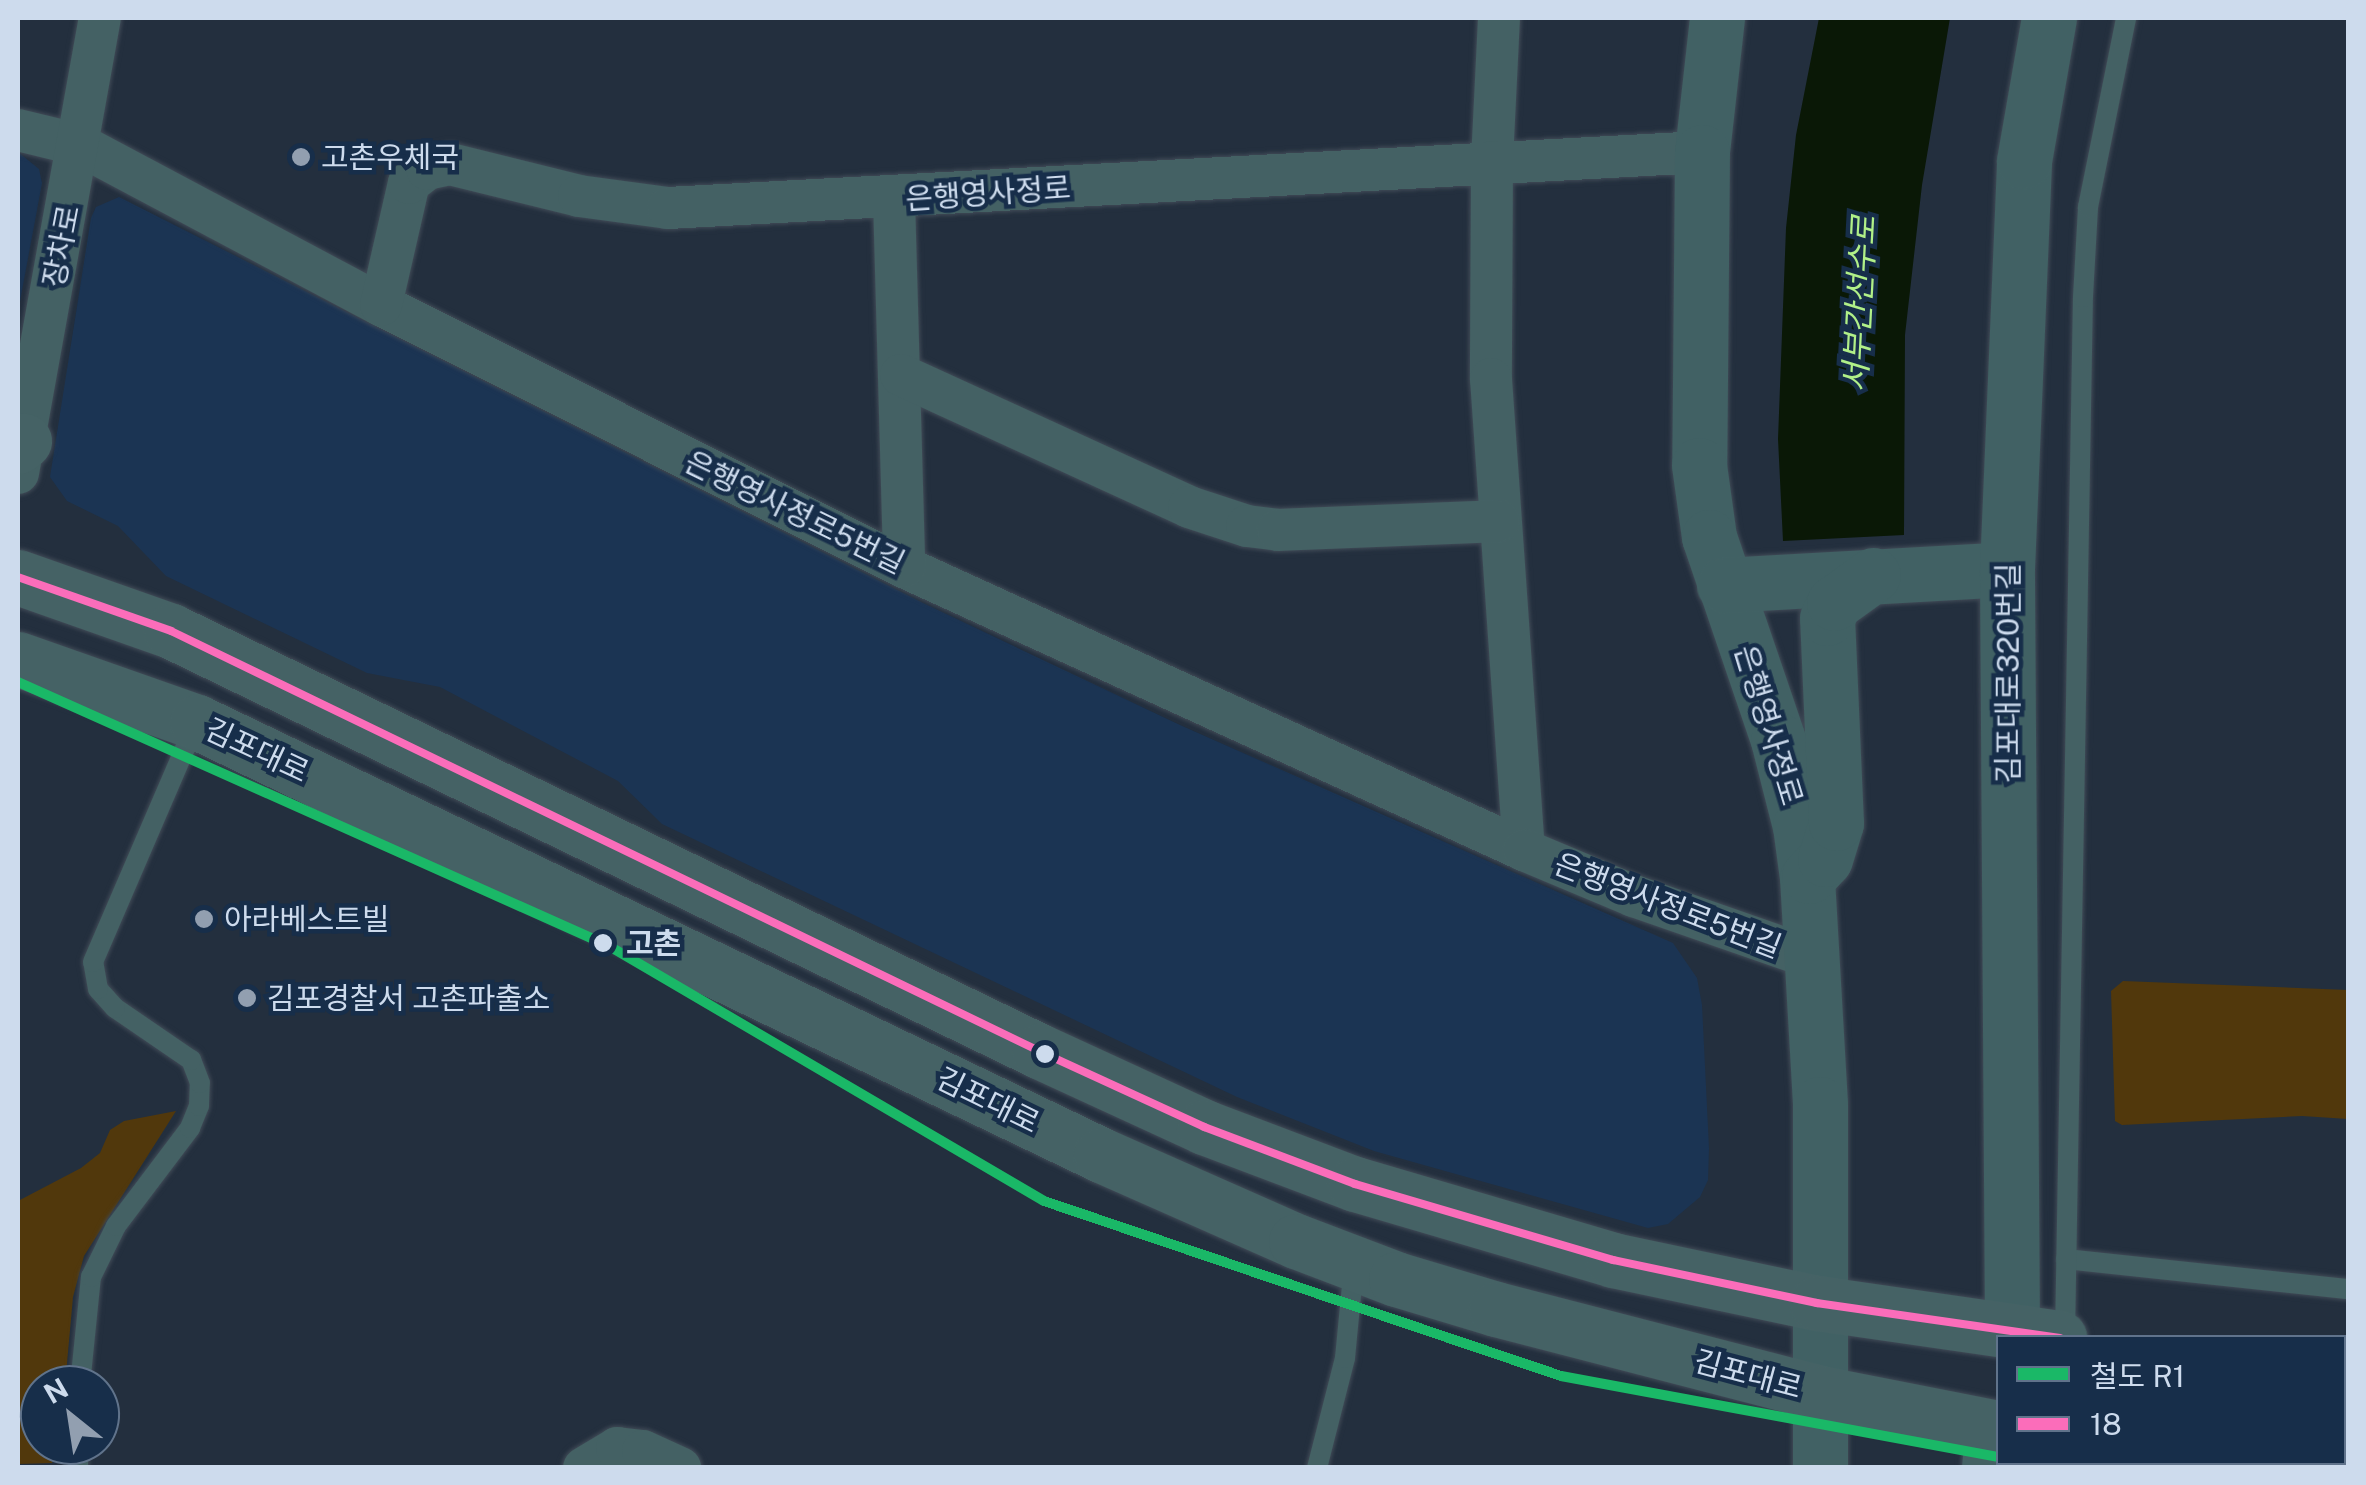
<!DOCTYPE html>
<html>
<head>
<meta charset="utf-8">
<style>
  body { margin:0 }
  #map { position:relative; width:2366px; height:1485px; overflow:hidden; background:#232f3e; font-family:"Public Sans","Noto Sans KR",sans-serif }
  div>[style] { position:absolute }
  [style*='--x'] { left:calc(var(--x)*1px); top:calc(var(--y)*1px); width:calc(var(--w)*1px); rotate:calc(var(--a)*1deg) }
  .built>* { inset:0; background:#1b3453 }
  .green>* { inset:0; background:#51380c }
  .water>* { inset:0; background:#0a1806 }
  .roads { filter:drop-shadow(0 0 2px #414b57) drop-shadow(0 0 2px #414b57) }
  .lane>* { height:20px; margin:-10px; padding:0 10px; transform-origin:10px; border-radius:10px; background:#446164 }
  .street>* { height:42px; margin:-21px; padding:0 21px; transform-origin:21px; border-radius:21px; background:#446164 }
  .secondary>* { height:55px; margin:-27.5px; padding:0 27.5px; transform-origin:27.5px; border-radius:27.5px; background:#416164 }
  .primary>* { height:55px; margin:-27.5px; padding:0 27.5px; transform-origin:27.5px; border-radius:27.5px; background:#456265 }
  .bus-1>* { height:8px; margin:-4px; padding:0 4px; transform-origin:4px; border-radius:4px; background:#fb6dba }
  .rail-1>* { height:10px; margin:-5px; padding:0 5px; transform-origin:5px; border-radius:5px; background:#1ab867 }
  .dots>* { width:28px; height:28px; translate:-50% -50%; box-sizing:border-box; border:5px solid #172e4a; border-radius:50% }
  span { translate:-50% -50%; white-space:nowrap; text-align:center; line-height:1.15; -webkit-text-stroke:9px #172e4a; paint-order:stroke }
  .poi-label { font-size:30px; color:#cddbed }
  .left { translate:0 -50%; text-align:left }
  .street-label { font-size:30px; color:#cddbed }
  .stop-label { font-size:30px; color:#cddbed; font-weight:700 }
  .water-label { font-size:32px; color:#b1f088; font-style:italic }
  .frame { position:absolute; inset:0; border:20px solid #cddbed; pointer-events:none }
  .legend { position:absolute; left:1996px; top:1335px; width:350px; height:130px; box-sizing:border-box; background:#172e4a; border:2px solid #60738b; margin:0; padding:12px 18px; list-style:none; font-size:30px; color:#cddbed }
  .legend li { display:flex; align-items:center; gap:20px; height:50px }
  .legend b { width:50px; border:2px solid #60738b }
  .north { position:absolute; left:20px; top:1365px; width:100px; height:100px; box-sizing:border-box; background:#172e4a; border:2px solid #60738b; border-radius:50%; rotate:330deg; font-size:28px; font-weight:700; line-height:40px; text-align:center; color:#cddbed }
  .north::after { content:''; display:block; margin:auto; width:35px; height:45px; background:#929fb0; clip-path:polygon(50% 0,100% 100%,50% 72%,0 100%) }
</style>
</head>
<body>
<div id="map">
  <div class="built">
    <i style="clip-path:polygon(18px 152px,39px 169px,42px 183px,18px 312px)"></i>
    <i style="clip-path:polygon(119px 197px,923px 603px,1180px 725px,1673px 943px,1697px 978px,1702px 1005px,1709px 1148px,1708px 1180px,1700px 1197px,1668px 1224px,1648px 1228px,1374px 1151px,1237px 1097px,662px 824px,618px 781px,440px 687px,367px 673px,166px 576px,118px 526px,67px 501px,50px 477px,91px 218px,96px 207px)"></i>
  </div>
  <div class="green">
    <i style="clip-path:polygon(2123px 981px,2348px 990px,2348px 1119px,2302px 1116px,2122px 1125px,2115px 1121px,2111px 991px)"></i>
    <i style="clip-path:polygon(176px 1111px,84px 1256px,73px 1297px,65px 1385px,40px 1385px,40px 1445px,61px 1445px,52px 1463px,18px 1464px,18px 1201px,81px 1168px,100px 1153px,110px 1130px,124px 1121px)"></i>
  </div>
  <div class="water">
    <i style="clip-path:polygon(1819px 18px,1950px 18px,1922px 185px,1905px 335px,1904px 535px,1783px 541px,1778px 439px,1786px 228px,1796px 135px)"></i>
  </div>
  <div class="roads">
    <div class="lane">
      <i style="--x:2066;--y:1259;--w:284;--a:6.1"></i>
      <i style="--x:2065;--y:1336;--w:1039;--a:-89.01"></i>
      <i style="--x:2083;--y:297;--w:90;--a:-86.8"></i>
      <i style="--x:2088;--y:207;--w:193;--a:-78.6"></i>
      <i style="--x:80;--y:1385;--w:109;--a:-84.2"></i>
      <i style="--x:91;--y:1277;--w:57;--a:-63.9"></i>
      <i style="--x:116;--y:1226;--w:123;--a:-52.9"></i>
      <i style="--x:190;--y:1128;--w:24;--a:-68"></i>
      <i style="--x:199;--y:1106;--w:23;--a:-88"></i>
      <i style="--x:200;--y:1083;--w:25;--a:-111"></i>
      <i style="--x:191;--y:1060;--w:92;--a:-145.6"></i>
      <i style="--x:115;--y:1008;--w:25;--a:-132"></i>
      <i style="--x:98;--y:989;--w:27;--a:-100"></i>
      <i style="--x:93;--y:962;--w:258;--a:-66.7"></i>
      <i style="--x:78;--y:1468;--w:23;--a:-90"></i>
      <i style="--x:1317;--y:1468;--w:114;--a:-75.7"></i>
      <i style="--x:1345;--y:1358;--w:93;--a:-84.5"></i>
    </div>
    <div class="street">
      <i style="--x:1499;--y:18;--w:144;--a:92.8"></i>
      <i style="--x:1492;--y:162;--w:217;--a:90.3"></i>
      <i style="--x:1491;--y:379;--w:472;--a:86"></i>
      <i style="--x:18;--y:130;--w:64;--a:13.6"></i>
      <i style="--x:80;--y:145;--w:341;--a:28"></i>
      <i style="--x:381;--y:305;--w:585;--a:26.61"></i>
      <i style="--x:904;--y:567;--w:682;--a:24.53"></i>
      <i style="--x:1524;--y:850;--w:119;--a:22.7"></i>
      <i style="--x:1634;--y:896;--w:188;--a:19.2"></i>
      <i style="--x:894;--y:199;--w:368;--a:88.4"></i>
      <i style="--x:381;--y:305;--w:125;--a:-77.1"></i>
      <i style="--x:409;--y:183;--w:23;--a:-38"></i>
      <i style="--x:427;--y:169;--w:24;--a:-12"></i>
      <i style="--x:450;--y:164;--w:133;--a:13.9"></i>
      <i style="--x:579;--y:196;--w:90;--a:7.7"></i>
      <i style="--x:668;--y:208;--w:1036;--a:-3.1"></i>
      <i style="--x:901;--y:375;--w:317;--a:24.6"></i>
      <i style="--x:1189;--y:507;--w:61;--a:18.1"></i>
      <i style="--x:1247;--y:526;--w:31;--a:7"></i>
      <i style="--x:1278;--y:530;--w:221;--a:-2.3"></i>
      <i style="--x:18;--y:473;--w:462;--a:-79.8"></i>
      <i style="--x:584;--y:1468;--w:39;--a:-31"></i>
      <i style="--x:617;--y:1448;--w:26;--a:7"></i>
      <i style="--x:643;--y:1451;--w:41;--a:24.7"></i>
      <i style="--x:1983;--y:1468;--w:42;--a:-84.6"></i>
    </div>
    <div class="secondary">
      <i style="--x:1717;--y:18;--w:135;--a:96.4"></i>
      <i style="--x:1702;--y:152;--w:313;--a:90.5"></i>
      <i style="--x:1699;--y:465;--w:73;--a:82.1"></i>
      <i style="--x:1709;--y:537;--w:214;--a:71.2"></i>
      <i style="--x:1778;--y:740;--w:89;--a:75.7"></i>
      <i style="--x:1800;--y:826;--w:52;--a:82.3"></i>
      <i style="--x:1807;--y:878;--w:226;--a:86.7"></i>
      <i style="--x:1820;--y:1104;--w:364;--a:90"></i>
      <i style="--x:1724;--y:585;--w:283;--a:-3.2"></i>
      <i style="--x:1809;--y:876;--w:23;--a:-47"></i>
      <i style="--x:1825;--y:859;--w:38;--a:-73"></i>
      <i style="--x:1836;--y:823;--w:205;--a:-92.5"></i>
      <i style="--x:1827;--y:618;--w:17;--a:-65"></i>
      <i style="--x:1834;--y:603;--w:48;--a:-35.7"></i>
      <i style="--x:2012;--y:1331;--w:762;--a:-90.38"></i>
      <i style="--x:2007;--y:569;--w:408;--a:-87.6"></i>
      <i style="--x:2024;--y:161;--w:145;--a:-80.1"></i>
    </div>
    <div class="primary">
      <i style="--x:18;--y:446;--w:8;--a:-40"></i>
      <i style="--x:18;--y:577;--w:162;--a:19.4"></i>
      <i style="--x:171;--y:631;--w:964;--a:25.82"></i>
      <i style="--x:1039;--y:1051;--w:182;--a:24.7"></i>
      <i style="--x:1204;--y:1127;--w:161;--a:20.7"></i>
      <i style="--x:1355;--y:1184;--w:269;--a:16.4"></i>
      <i style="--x:1613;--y:1260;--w:208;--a:11.9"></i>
      <i style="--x:1817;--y:1303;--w:245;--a:8.2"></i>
      <i style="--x:18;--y:659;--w:190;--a:19.4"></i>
      <i style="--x:197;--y:722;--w:1002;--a:25.59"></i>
      <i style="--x:1101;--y:1155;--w:213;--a:23.8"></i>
      <i style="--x:1296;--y:1241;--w:107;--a:20.8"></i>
      <i style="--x:1396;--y:1279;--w:104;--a:16.7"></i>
      <i style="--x:1496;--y:1309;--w:335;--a:14.5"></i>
      <i style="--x:1820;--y:1393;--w:181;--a:11.1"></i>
      <i style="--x:2344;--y:1381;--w:4;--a:14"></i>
      <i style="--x:2207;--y:1462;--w:32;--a:11"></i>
    </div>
  </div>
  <div class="bus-1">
    <i style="--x:18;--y:577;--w:162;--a:19.4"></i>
    <i style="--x:171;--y:631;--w:964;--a:25.82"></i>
    <i style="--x:1039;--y:1051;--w:182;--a:24.7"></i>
    <i style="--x:1204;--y:1127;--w:161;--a:20.7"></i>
    <i style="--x:1355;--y:1184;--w:269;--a:16.4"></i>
    <i style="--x:1613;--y:1260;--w:208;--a:11.9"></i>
    <i style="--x:1817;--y:1303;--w:245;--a:8.2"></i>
  </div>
  <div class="rail-1">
    <i style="--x:18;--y:682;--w:647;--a:24.07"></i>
    <i style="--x:609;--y:946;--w:504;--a:30.38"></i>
    <i style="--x:1044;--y:1201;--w:546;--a:18.7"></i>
    <i style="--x:1561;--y:1376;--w:444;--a:10.5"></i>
  </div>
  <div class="dots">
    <i style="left:301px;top:157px;background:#929fb0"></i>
    <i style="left:204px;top:919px;background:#929fb0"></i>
    <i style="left:603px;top:943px;background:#cddbed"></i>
    <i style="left:247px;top:998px;background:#929fb0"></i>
    <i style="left:1045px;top:1054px;background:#cddbed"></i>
  </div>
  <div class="poi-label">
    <span class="left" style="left:321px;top:157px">고촌우체국</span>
    <span class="left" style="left:224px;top:919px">아라베스트빌</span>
    <span class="left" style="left:267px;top:998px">김포경찰서 고촌파출소</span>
  </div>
  <div class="street-label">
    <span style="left:988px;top:193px;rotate:-4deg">은행영사정로</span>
    <span style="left:61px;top:246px;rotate:-79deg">장차로</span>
    <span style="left:795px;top:512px;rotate:26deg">은행영사정로5번길</span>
    <span style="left:2008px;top:673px;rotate:-90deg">김포대로320번길</span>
    <span style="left:1769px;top:725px;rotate:73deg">은행영사정로</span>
    <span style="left:257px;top:750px;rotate:25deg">김포대로</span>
    <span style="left:1668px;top:905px;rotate:21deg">은행영사정로5번길</span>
    <span style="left:988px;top:1100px;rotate:26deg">김포대로</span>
    <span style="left:1748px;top:1374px;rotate:15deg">김포대로</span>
  </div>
  <div class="stop-label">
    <span class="left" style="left:626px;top:943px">고촌</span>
  </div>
  <div class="water-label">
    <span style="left:1860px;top:304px;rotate:-87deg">서부간선수로</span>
  </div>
  <div class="frame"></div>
  <ul class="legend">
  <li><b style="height:12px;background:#1ab867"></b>철도 R1</li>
  <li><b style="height:12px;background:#fb6dba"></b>18</li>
  </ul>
  <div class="north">N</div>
</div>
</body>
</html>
